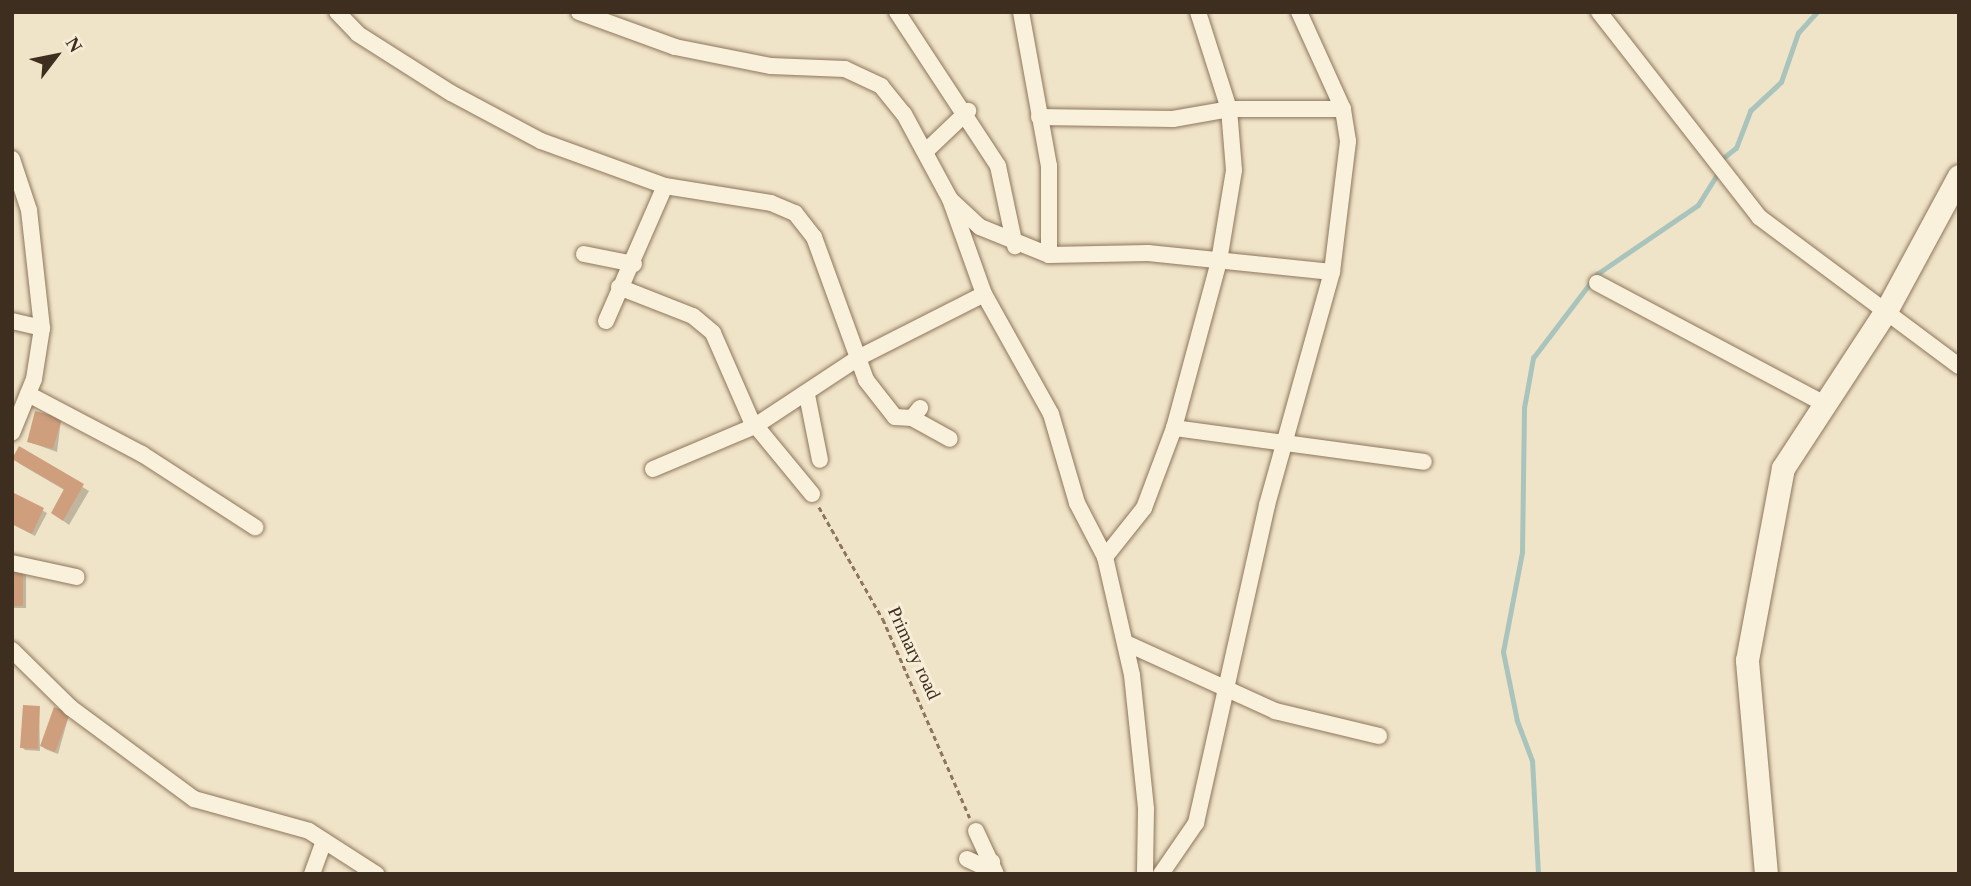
<!DOCTYPE html>
<html>
<head>
<meta charset="utf-8">
<style>
  body { margin:0 }
  #map { position:relative; width:1971px; height:886px; overflow:hidden; background:#f0e4c8; font-family:Georgia,serif }
  div>[style] { position:absolute }
  [style*='--x'] { left:calc(var(--x)*1px); top:calc(var(--y)*1px); width:calc(var(--w)*1px); rotate:calc(var(--a)*1deg) }
  .shadow>* { inset:0; background:#0003 }
  .stream>* { height:4.5px; margin:-2.25px; padding:0 2.25px; transform-origin:2.25px; border-radius:2.25px; background:#a9c4bc }
  .building>* { inset:0; background:#cf9f7d }
  .path>* { height:2.5px; margin-top:-1.25px; transform-origin:0; background:repeating-linear-gradient(90deg,#8d765c 0 5px,transparent 0 8.5px) }
  .roads { filter:drop-shadow(0 0 2px #8d765c) drop-shadow(0 0 2px #8d765c) }
  .street>* { height:16px; margin:-8px; padding:0 8px; transform-origin:8px; border-radius:8px; background:#faf1dc }
  .secondary>* { height:23px; margin:-11.5px; padding:0 11.5px; transform-origin:11.5px; border-radius:11.5px; background:#faf1dc }
  span { translate:-50% -50%; white-space:nowrap; text-align:center; line-height:1.15; -webkit-text-stroke:6px #f7eed8; paint-order:stroke }
  .street-label { font-size:19px; color:#3d2e20 }
  .frame { position:absolute; inset:0; border:14px solid #3d2e20; pointer-events:none }
  .north { position:absolute; left:21px; top:21px; width:70px; height:70px; -webkit-text-stroke:5px #f7eed8; paint-order:stroke; rotate:58deg; font-size:19px; font-weight:700; line-height:28px; text-align:center; color:#3d2e20 }
  .north::after { content:''; display:block; margin:auto; width:24px; height:32px; background:#3d2e20; clip-path:polygon(50% 0,100% 100%,50% 72%,0 100%) }
</style>
</head>
<body>
<div id="map">
  <div class="shadow">
    <i style="clip-path:polygon(61px 420px,57px 452px,29px 442px)"></i>
    <i style="clip-path:polygon(20px 449px,89px 491px,69px 525px,53px 513px,66px 491px,20px 464px,14px 458px)"></i>
    <i style="clip-path:polygon(12px 494px,47px 513px,35px 536px,12px 524px)"></i>
    <i style="clip-path:polygon(12px 571px,26px 575px,26px 608px,12px 608px)"></i>
    <i style="clip-path:polygon(39px 708px,40px 751px,25px 750px,22px 747px)"></i>
    <i style="clip-path:polygon(69px 715px,58px 754px,45px 749px,42px 746px)"></i>
  </div>
  <div class="stream">
    <i style="--x:1723;--y:158;--w:16;--a:-38"></i>
    <i style="--x:1736;--y:148;--w:40;--a:-69"></i>
    <i style="--x:1750;--y:111;--w:42;--a:-43.1"></i>
    <i style="--x:1781;--y:82;--w:52;--a:-70.9"></i>
    <i style="--x:1798;--y:33;--w:28;--a:-48"></i>
    <i style="--x:1538;--y:874;--w:113;--a:-93"></i>
    <i style="--x:1532;--y:761;--w:43;--a:-110.6"></i>
    <i style="--x:1517;--y:721;--w:70;--a:-101.5"></i>
    <i style="--x:1503;--y:652;--w:102;--a:-79.2"></i>
    <i style="--x:1522;--y:552;--w:144;--a:-89.2"></i>
    <i style="--x:1524;--y:408;--w:51;--a:-79.8"></i>
    <i style="--x:1533;--y:358;--w:106;--a:-52.7"></i>
    <i style="--x:1597;--y:274;--w:122;--a:-34.3"></i>
    <i style="--x:1698;--y:205;--w:38;--a:-58"></i>
  </div>
  <div class="building">
    <i style="clip-path:polygon(35px 411px,62px 418px,53px 449px,27px 442px)"></i>
    <i style="clip-path:polygon(19px 446px,84px 484px,63px 521px,51px 513px,64px 489px,12px 459px)"></i>
    <i style="clip-path:polygon(12px 492px,44px 508px,32px 534px,12px 524px)"></i>
    <i style="clip-path:polygon(12px 569px,23px 570px,23px 606px,12px 606px)"></i>
    <i style="clip-path:polygon(23px 705px,40px 706px,38px 749px,20px 748px)"></i>
    <i style="clip-path:polygon(54px 707px,70px 713px,55px 752px,40px 746px)"></i>
  </div>
  <div class="path">
    <i style="--x:819;--y:507;--w:129;--a:60.3"></i>
    <i style="--x:883;--y:619;--w:217;--a:66.4"></i>
  </div>
  <div class="roads">
    <div class="street">
      <i style="--x:337;--y:12;--w:30;--a:46"></i>
      <i style="--x:358;--y:34;--w:110;--a:32.4"></i>
      <i style="--x:451;--y:93;--w:102;--a:28.1"></i>
      <i style="--x:541;--y:141;--w:132;--a:19.9"></i>
      <i style="--x:665;--y:186;--w:107;--a:9.1"></i>
      <i style="--x:771;--y:203;--w:26;--a:23"></i>
      <i style="--x:795;--y:213;--w:31;--a:52"></i>
      <i style="--x:814;--y:237;--w:152;--a:70"></i>
      <i style="--x:866;--y:380;--w:47;--a:51.9"></i>
      <i style="--x:895;--y:417;--w:17;--a:3"></i>
      <i style="--x:912;--y:418;--w:13;--a:-51"></i>
      <i style="--x:579;--y:12;--w:102;--a:20"></i>
      <i style="--x:675;--y:47;--w:98;--a:11.2"></i>
      <i style="--x:771;--y:66;--w:74;--a:2.3"></i>
      <i style="--x:845;--y:69;--w:40;--a:25"></i>
      <i style="--x:881;--y:86;--w:36;--a:51"></i>
      <i style="--x:904;--y:114;--w:97;--a:61.6"></i>
      <i style="--x:950;--y:199;--w:101;--a:70.3"></i>
      <i style="--x:984;--y:294;--w:137;--a:60.8"></i>
      <i style="--x:1051;--y:414;--w:93;--a:73.7"></i>
      <i style="--x:1077;--y:503;--w:61;--a:62.6"></i>
      <i style="--x:1105;--y:557;--w:121;--a:77.1"></i>
      <i style="--x:1132;--y:675;--w:135;--a:84"></i>
      <i style="--x:1146;--y:809;--w:65;--a:90.9"></i>
      <i style="--x:897;--y:12;--w:184;--a:56.7"></i>
      <i style="--x:998;--y:166;--w:82;--a:78"></i>
      <i style="--x:1021;--y:12;--w:157;--a:79.7"></i>
      <i style="--x:1049;--y:166;--w:89;--a:90"></i>
      <i style="--x:1599;--y:12;--w:260;--a:52"></i>
      <i style="--x:1759;--y:217;--w:249;--a:36.7"></i>
      <i style="--x:1039;--y:117;--w:134;--a:0.9"></i>
      <i style="--x:1173;--y:119;--w:57;--a:-10.1"></i>
      <i style="--x:1229;--y:109;--w:114;--a:0"></i>
      <i style="--x:927;--y:150;--w:57;--a:-43.6"></i>
      <i style="--x:12;--y:159;--w:54;--a:71.6"></i>
      <i style="--x:29;--y:210;--w:119;--a:83.7"></i>
      <i style="--x:42;--y:328;--w:52;--a:98.9"></i>
      <i style="--x:34;--y:379;--w:58;--a:112.2"></i>
      <i style="--x:952;--y:201;--w:38;--a:43"></i>
      <i style="--x:980;--y:227;--w:74;--a:22.1"></i>
      <i style="--x:1049;--y:255;--w:99;--a:-1.2"></i>
      <i style="--x:1148;--y:253;--w:185;--a:5.9"></i>
      <i style="--x:584;--y:254;--w:51;--a:11.3"></i>
      <i style="--x:1597;--y:283;--w:256;--a:28"></i>
      <i style="--x:619;--y:287;--w:79;--a:21.4"></i>
      <i style="--x:693;--y:316;--w:26;--a:40"></i>
      <i style="--x:713;--y:333;--w:95;--a:66.4"></i>
      <i style="--x:751;--y:420;--w:96;--a:50.5"></i>
      <i style="--x:12;--y:321;--w:31;--a:13"></i>
      <i style="--x:606;--y:321;--w:147;--a:-66.4"></i>
      <i style="--x:28;--y:394;--w:129;--a:27.8"></i>
      <i style="--x:142;--y:454;--w:135;--a:32.9"></i>
      <i style="--x:807;--y:395;--w:66;--a:78.7"></i>
      <i style="--x:912;--y:418;--w:43;--a:28.9"></i>
      <i style="--x:1174;--y:428;--w:252;--a:7.7"></i>
      <i style="--x:653;--y:469;--w:111;--a:-22.9"></i>
      <i style="--x:755;--y:426;--w:123;--a:-33.4"></i>
      <i style="--x:858;--y:358;--w:141;--a:-26.9"></i>
      <i style="--x:1105;--y:557;--w:63;--a:-51.5"></i>
      <i style="--x:1144;--y:508;--w:85;--a:-69.4"></i>
      <i style="--x:1174;--y:428;--w:173;--a:-74.9"></i>
      <i style="--x:1219;--y:261;--w:92;--a:-80.6"></i>
      <i style="--x:1234;--y:170;--w:61;--a:-94.7"></i>
      <i style="--x:1229;--y:109;--w:102;--a:-107.7"></i>
      <i style="--x:12;--y:563;--w:66;--a:12.2"></i>
      <i style="--x:1126;--y:643;--w:164;--a:24.5"></i>
      <i style="--x:1275;--y:711;--w:107;--a:13.5"></i>
      <i style="--x:12;--y:650;--w:83;--a:44.5"></i>
      <i style="--x:71;--y:708;--w:153;--a:36.5"></i>
      <i style="--x:194;--y:799;--w:119;--a:15.5"></i>
      <i style="--x:309;--y:831;--w:80;--a:32.7"></i>
      <i style="--x:976;--y:831;--w:47;--a:65.1"></i>
      <i style="--x:967;--y:859;--w:17;--a:25"></i>
      <i style="--x:982;--y:866;--w:11;--a:-22"></i>
      <i style="--x:312;--y:874;--w:35;--a:-70"></i>
      <i style="--x:1161;--y:874;--w:62;--a:-55.5"></i>
      <i style="--x:1196;--y:823;--w:326;--a:-77.4"></i>
      <i style="--x:1267;--y:505;--w:242;--a:-74.4"></i>
      <i style="--x:1332;--y:272;--w:132;--a:-83"></i>
      <i style="--x:1348;--y:141;--w:32;--a:-99"></i>
      <i style="--x:1343;--y:109;--w:107;--a:-114.4"></i>
    </div>
    <div class="secondary">
      <i style="--x:1766;--y:874;--w:215;--a:-95.1"></i>
      <i style="--x:1747;--y:660;--w:195;--a:-79.4"></i>
      <i style="--x:1783;--y:468;--w:190;--a:-56.8"></i>
      <i style="--x:1887;--y:309;--w:151;--a:-61.6"></i>
    </div>
  </div>
  <div class="street-label">
    <span style="left:914px;top:653px;rotate:65deg">Primary road</span>
  </div>
  <div class="frame"></div>
  <div class="north">N</div>
</div>
</body>
</html>
